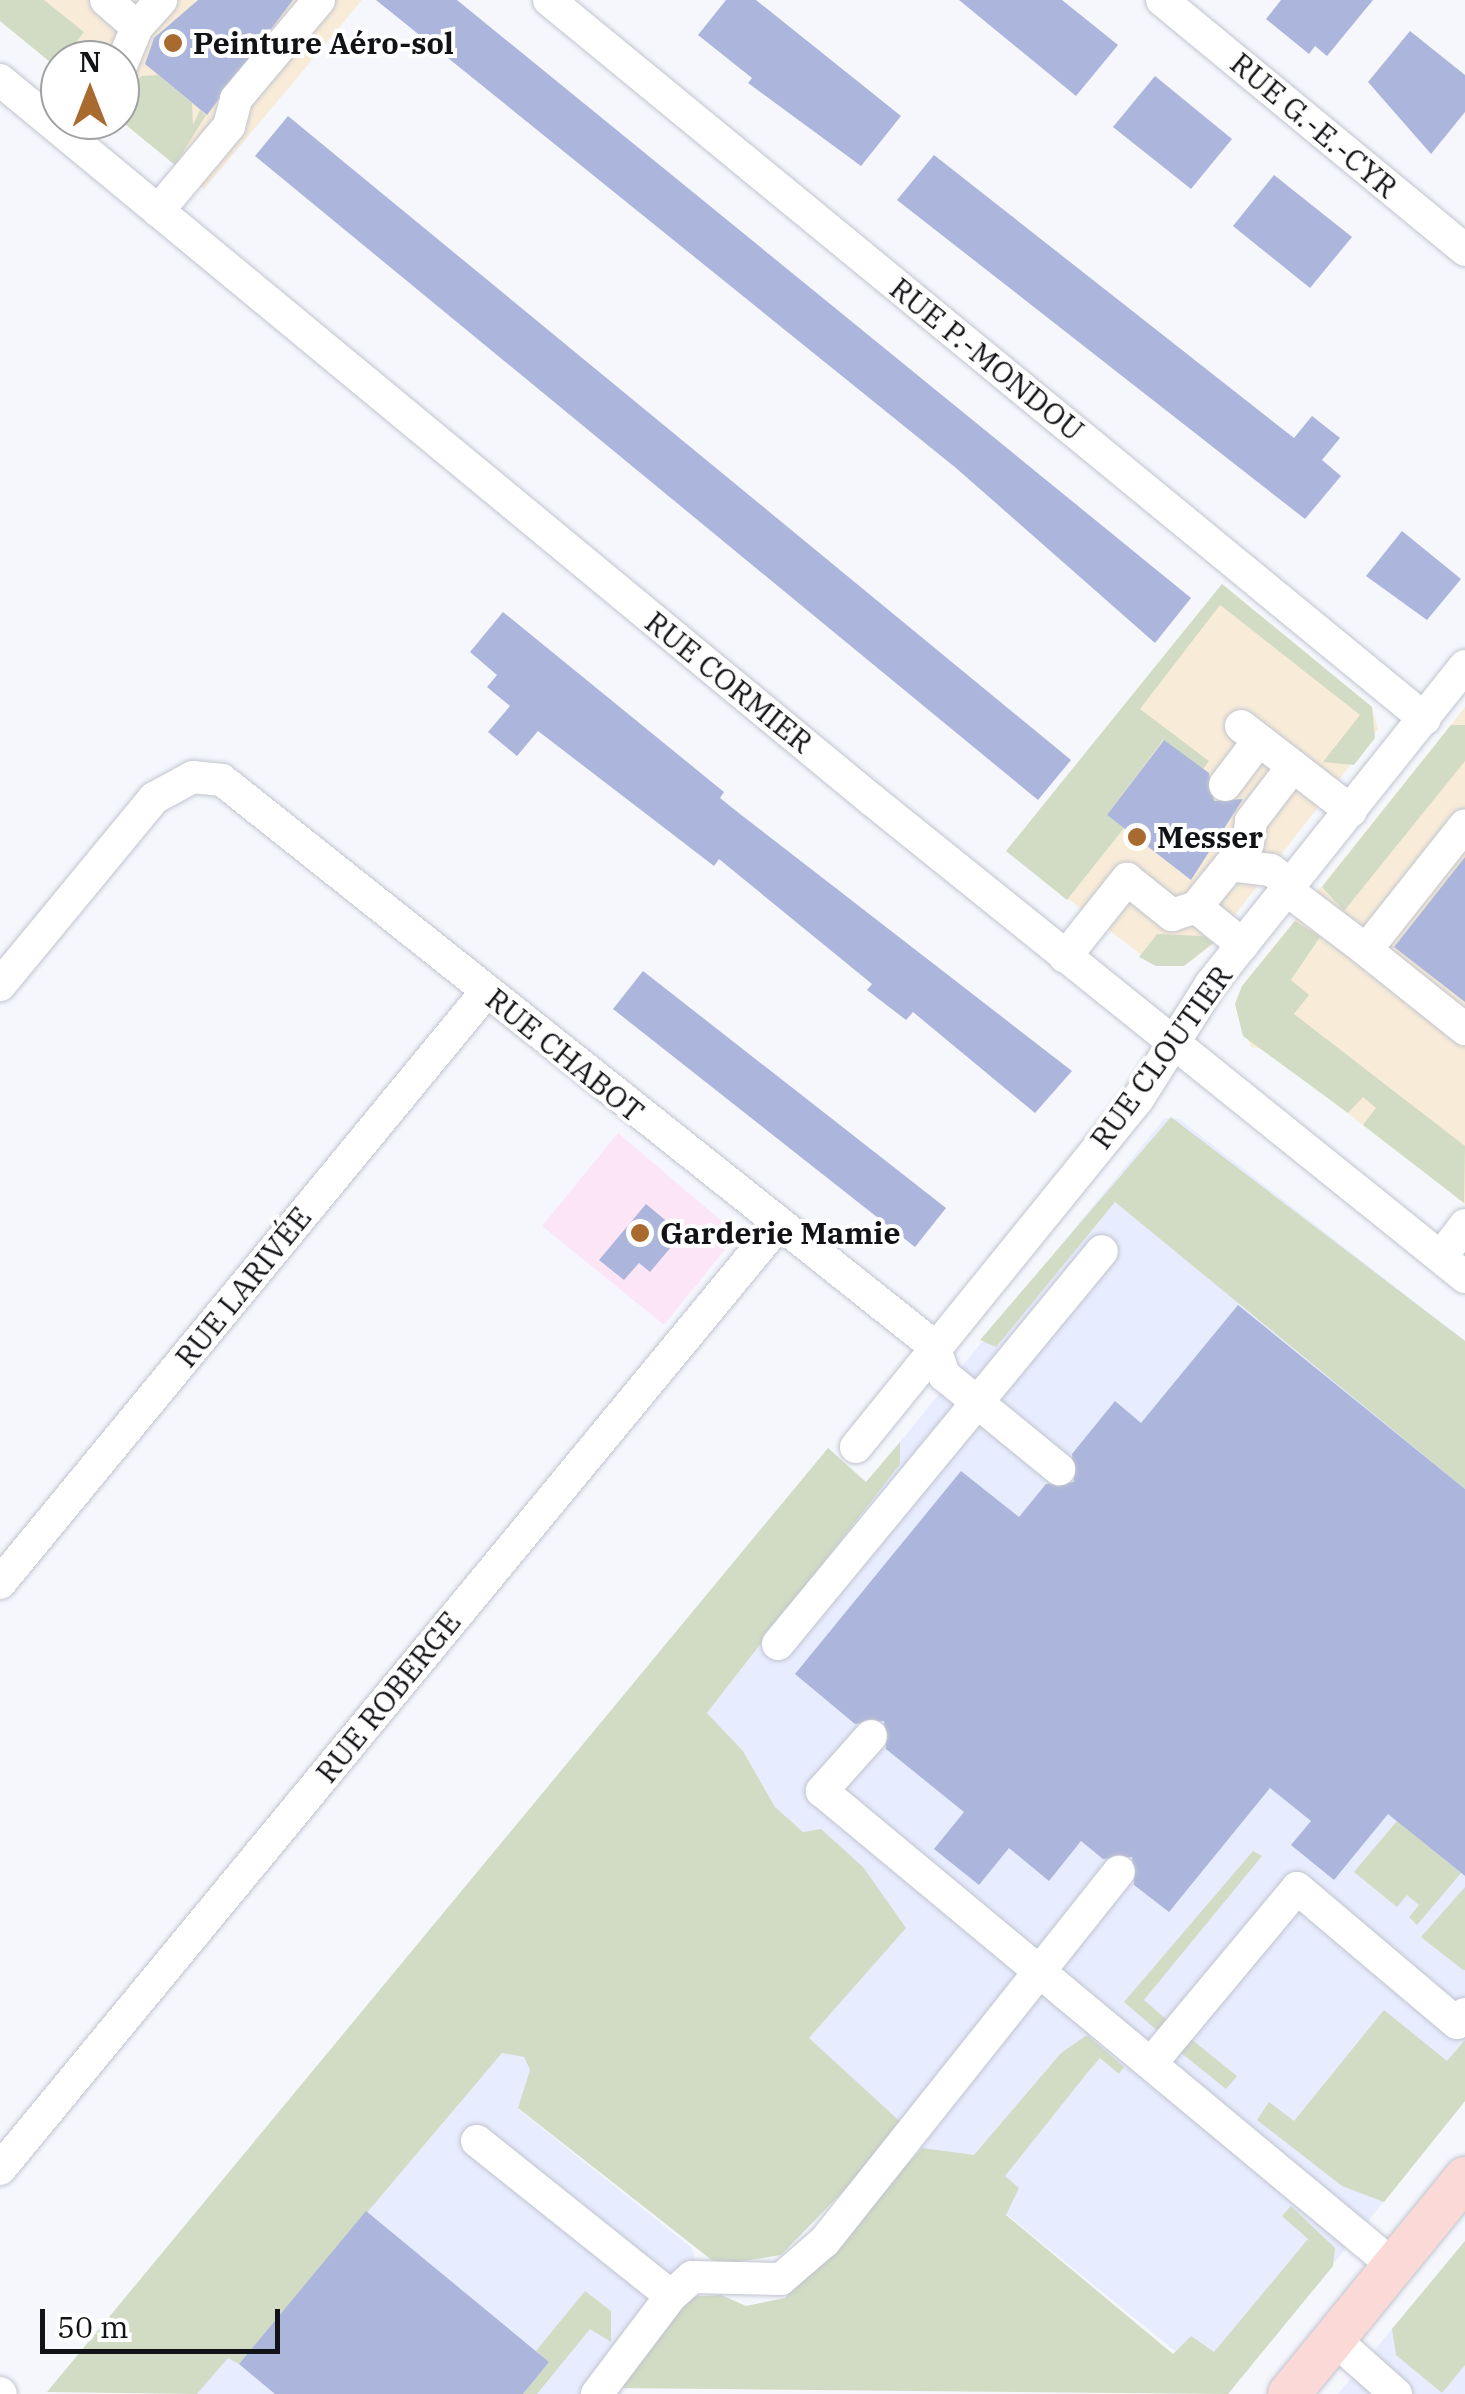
<!DOCTYPE html>
<html>
<head>
<meta charset="utf-8">
<style>
  body { margin:0 }
  #map { position:relative; width:1465px; height:2394px; overflow:hidden; background:#f5f7fd; font-family:"IBM Plex Serif",serif }
  div>[style] { position:absolute }
  [style*='--x'] { left:calc(var(--x)*1px); top:calc(var(--y)*1px); width:calc(var(--w)*1px); rotate:calc(var(--a)*1deg) }
  .commercial>* { inset:0; background:#f8ecd8 }
  .built>* { inset:0; background:#e7ecfe }
  .education>* { inset:0; background:#fce6f5 }
  .green>* { inset:0; background:#d2dcc4 }
  .building>* { inset:0; background:#acb6dc }
  .roads { filter:drop-shadow(0 0 2px #c1c4ce) drop-shadow(0 0 2px #c1c4ce) }
  .minor>* { height:32px; margin:-16px; padding:0 16px; transform-origin:16px; border-radius:16px; background:#fff }
  .major>* { height:42px; margin:-21px; padding:0 21px; transform-origin:21px; border-radius:21px; background:#fad9d6 }
  .dots>* { width:28px; height:28px; translate:-50% -50%; box-sizing:border-box; border:5px solid #fff; border-radius:50% }
  span { translate:-50% -50%; white-space:nowrap; text-align:center; line-height:1.15; -webkit-text-stroke:8px #fff; paint-order:stroke }
  .poi-label { font-size:30px; color:#121316; font-weight:700 }
  .left { translate:0 -50%; text-align:left }
  .street-label { font-size:30px; color:#121316 }
  .north { position:absolute; left:40px; top:40px; width:100px; height:100px; box-sizing:border-box; background:#fff; border:2px solid #a0a1a2; border-radius:50%; rotate:0deg; font-size:28px; font-weight:700; line-height:40px; text-align:center; color:#121316 }
  .north::after { content:''; display:block; margin:auto; width:35px; height:45px; background:#a86a2f; clip-path:polygon(50% 0,100% 100%,50% 72%,0 100%) }
  .scale { position:absolute; left:40px; top:2309px; width:240px; height:45px; box-sizing:border-box; border:5px solid #121316; border-top:0; padding-left:12px; font-size:30px; line-height:35px; white-space:nowrap; color:#121316; -webkit-text-stroke:8px #fff; paint-order:stroke }
</style>
</head>
<body>
<div id="map">
  <div class="commercial">
    <i style="clip-path:polygon(0 0,362px 0,204px 189px,120px 120px,120px 60px,60px 60px,60px 70px,0 21px)"></i>
    <i style="clip-path:polygon(1222px 584px,1372px 707px,1378px 729px,1211px 946px,1184px 966px,1156px 966px,1006px 851px)"></i>
    <i style="clip-path:polygon(1465px 707px,1465px 1204px,1265px 1049px,1251px 1047px,1235px 1004px,1242px 986px)"></i>
  </div>
  <div class="built">
    <i style="clip-path:polygon(1165px 1118px,1179px 1119px,1465px 1341px,1465px 2101px,1228px 2394px,1006px 2214px,963px 2169px,922px 2148px,809px 2039px,803px 1832px,775px 1807px,743px 1751px,707px 1713px,900px 1464px,900px 1442px)"></i>
    <i style="clip-path:polygon(502px 2053px,524px 2057px,530px 2070px,518px 2109px,692px 2248px,698px 2271px,617px 2389px,623px 2394px,197px 2394px,228px 2357px,239px 2364px)"></i>
    <i style="clip-path:polygon(1465px 2241px,1465px 2394px,1338px 2394px,1392px 2329px)"></i>
  </div>
  <div class="education">
    <i style="clip-path:polygon(618px 1133px,730px 1228px,728px 1246px,664px 1325px,542px 1226px)"></i>
  </div>
  <div class="green">
    <i style="clip-path:polygon(0 0,44px 0,84px 32px,71px 49px,85px 60px,60px 60px,60px 70px,0 21px)"></i>
    <i style="clip-path:polygon(158px 75px,192px 103px,193px 125px,200px 110px,206px 115px,175px 165px,120px 120px,120px 103px,141px 76px)"></i>
    <i style="clip-path:polygon(1222px 584px,1372px 707px,1375px 738px,1354px 765px,1323px 762px,1360px 715px,1220px 605px,1140px 709px,1209px 761px,1203px 769px,1163px 740px,1107px 815px,1124px 828px,1067px 900px,1006px 851px)"></i>
    <i style="clip-path:polygon(1451px 725px,1465px 725px,1465px 761px,1344px 911px,1322px 887px)"></i>
    <i style="clip-path:polygon(1295px 921px,1320px 937px,1291px 980px,1309px 995px,1294px 1014px,1465px 1146px,1464px 1203px,1363px 1125px,1376px 1108px,1363px 1097px,1348px 1113px,1243px 1036px,1235px 1004px,1242px 986px)"></i>
    <i style="clip-path:polygon(1157px 934px,1203px 936px,1213px 943px,1184px 966px,1156px 966px,1139px 957px)"></i>
    <i style="clip-path:polygon(1171px 1117px,1465px 1341px,1465px 1489px,1115px 1202px,996px 1347px,980px 1340px)"></i>
    <i style="clip-path:polygon(900px 1442px,900px 1464px,707px 1713px,743px 1751px,775px 1807px,803px 1832px,821px 1829px,863px 1867px,906px 1928px,809px 2038px,906px 2127px,781px 2255px,718px 2265px,518px 2108px,530px 2070px,524px 2057px,502px 2053px,239px 2364px,228px 2358px,197px 2394px,47px 2392px,828px 1448px,866px 1482px)"></i>
    <i style="clip-path:polygon(1397px 1821px,1461px 1873px,1417px 1925px,1409px 1917px,1419px 1905px,1407px 1895px,1397px 1907px,1354px 1872px)"></i>
    <i style="clip-path:polygon(1253px 1851px,1262px 1856px,1144px 2000px,1166px 2019px,1159px 2032px,1124px 2002px)"></i>
    <i style="clip-path:polygon(1465px 1887px,1465px 1970px,1463px 1970px,1421px 1937px)"></i>
    <i style="clip-path:polygon(1384px 2010px,1447px 2061px,1465px 2040px,1465px 2101px,1384px 2202px,1342px 2186px,1257px 2120px,1269px 2102px,1294px 2121px)"></i>
    <i style="clip-path:polygon(1087px 2035px,1124px 2067px,1119px 2074px,1100px 2058px,1088px 2072px,1005px 2176px,1019px 2188px,1006px 2215px,1173px 2354px,1191px 2336px,1214px 2352px,1308px 2239px,1282px 2216px,1291px 2206px,1335px 2248px,1333px 2266px,1228px 2394px,616px 2388px,684px 2297px,721px 2295px,746px 2306px,785px 2298px,922px 2148px,974px 2155px,1061px 2053px)"></i>
    <i style="clip-path:polygon(1191px 2039px,1237px 2076px,1226px 2089px,1180px 2052px)"></i>
    <i style="clip-path:polygon(1465px 2241px,1465px 2365px,1442px 2393px,1396px 2355px,1392px 2329px)"></i>
    <i style="clip-path:polygon(585px 2291px,611px 2311px,611px 2342px,590px 2329px,537px 2394px,523px 2394px,549px 2362px,536px 2351px)"></i>
  </div>
  <div class="building">
    <i style="clip-path:polygon(198px 0,293px 0,207px 115px,145px 64px,154px 38px)"></i>
    <i style="clip-path:polygon(376px 0,457px 0,1191px 598px,1155px 643px,956px 468px)"></i>
    <i style="clip-path:polygon(726px 0,756px 0,901px 116px,861px 166px,748px 83px,752px 78px,698px 35px)"></i>
    <i style="clip-path:polygon(959px 0,1062px 0,1118px 45px,1076px 96px)"></i>
    <i style="clip-path:polygon(1281px 0,1373px 0,1327px 56px,1315px 46px,1309px 54px,1266px 19px)"></i>
    <i style="clip-path:polygon(1410px 31px,1465px 75px,1465px 112px,1431px 154px,1368px 82px)"></i>
    <i style="clip-path:polygon(1155px 76px,1232px 139px,1191px 189px,1113px 127px)"></i>
    <i style="clip-path:polygon(288px 116px,1071px 760px,1038px 800px,255px 156px)"></i>
    <i style="clip-path:polygon(934px 155px,1294px 438px,1312px 416px,1340px 438px,1322px 460px,1341px 476px,1305px 519px,897px 200px)"></i>
    <i style="clip-path:polygon(1274px 175px,1352px 237px,1310px 288px,1233px 226px)"></i>
    <i style="clip-path:polygon(1402px 531px,1461px 579px,1427px 620px,1366px 576px)"></i>
    <i style="clip-path:polygon(503px 612px,724px 792px,720px 798px,740px 814px,1072px 1071px,1035px 1113px,913px 1012px,906px 1020px,867px 990px,872px 984px,719px 859px,714px 866px,538px 731px,517px 756px,488px 732px,510px 706px,487px 687px,497px 675px,470px 652px)"></i>
    <i style="clip-path:polygon(1164px 740px,1209px 773px,1214px 801px,1243px 799px,1191px 880px,1107px 815px)"></i>
    <i style="clip-path:polygon(1465px 857px,1465px 1002px,1394px 947px)"></i>
    <i style="clip-path:polygon(643px 971px,946px 1208px,915px 1247px,613px 1009px)"></i>
    <i style="clip-path:polygon(646px 1204px,682px 1234px,650px 1272px,639px 1263px,624px 1280px,599px 1260px)"></i>
    <i style="clip-path:polygon(1238px 1305px,1465px 1489px,1465px 1876px,1388px 1814px,1334px 1880px,1291px 1845px,1311px 1821px,1270px 1788px,1169px 1912px,1134px 1885px,1132px 1857px,1103px 1859px,1081px 1841px,1049px 1881px,1009px 1848px,979px 1885px,934px 1849px,964px 1812px,886px 1749px,884px 1721px,855px 1724px,795px 1674px,961px 1471px,1019px 1517px,1046px 1484px,1074px 1482px,1072px 1454px,1115px 1401px,1141px 1423px)"></i>
    <i style="clip-path:polygon(366px 2211px,549px 2362px,523px 2394px,275px 2394px,239px 2364px)"></i>
  </div>
  <div class="roads">
    <div class="minor">
      <i style="--x:106;--y:0;--w:41;--a:41.1"></i>
      <i style="--x:137;--y:27;--w:44;--a:112.5"></i>
      <i style="--x:549;--y:0;--w:1133;--a:39.38"></i>
      <i style="--x:1162;--y:0;--w:393;--a:39.5"></i>
      <i style="--x:137;--y:27;--w:36;--a:-48"></i>
      <i style="--x:0;--y:80;--w:1131;--a:39.55"></i>
      <i style="--x:872;--y:800;--w:761;--a:38.81"></i>
      <i style="--x:158;--y:211;--w:111;--a:-50.1"></i>
      <i style="--x:229;--y:126;--w:28;--a:-75"></i>
      <i style="--x:236;--y:99;--w:129;--a:-50"></i>
      <i style="--x:1241;--y:726;--w:139;--a:37.7"></i>
      <i style="--x:1225;--y:785;--w:56;--a:-52.9"></i>
      <i style="--x:1230;--y:865;--w:41;--a:7"></i>
      <i style="--x:1271;--y:870;--w:25;--a:37"></i>
      <i style="--x:1287;--y:890;--w:99;--a:37.2"></i>
      <i style="--x:1366;--y:950;--w:159;--a:-51.6"></i>
      <i style="--x:1196;--y:907;--w:60;--a:39"></i>
      <i style="--x:1366;--y:950;--w:127;--a:38.6"></i>
      <i style="--x:1065;--y:957;--w:100;--a:-51.5"></i>
      <i style="--x:1127;--y:879;--w:58;--a:38.7"></i>
      <i style="--x:1172;--y:915;--w:25;--a:-18"></i>
      <i style="--x:1196;--y:907;--w:82;--a:-50.9"></i>
      <i style="--x:1248;--y:843;--w:22;--a:-82"></i>
      <i style="--x:1251;--y:821;--w:69;--a:-52.6"></i>
      <i style="--x:0;--y:985;--w:242;--a:-50.5"></i>
      <i style="--x:154;--y:798;--w:44;--a:-28.3"></i>
      <i style="--x:193;--y:777;--w:29;--a:6"></i>
      <i style="--x:222;--y:780;--w:910;--a:38.48"></i>
      <i style="--x:1441;--y:1257;--w:40;--a:-53"></i>
      <i style="--x:934;--y:1346;--w:31;--a:71"></i>
      <i style="--x:944;--y:1375;--w:149;--a:39.3"></i>
      <i style="--x:856;--y:1447;--w:448;--a:-51"></i>
      <i style="--x:1138;--y:1099;--w:136;--a:-57.6"></i>
      <i style="--x:1211;--y:984;--w:407;--a:-51.4"></i>
      <i style="--x:0;--y:1583;--w:765;--a:-50.57"></i>
      <i style="--x:778;--y:1644;--w:509;--a:-50.5"></i>
      <i style="--x:871;--y:1736;--w:74;--a:131.7"></i>
      <i style="--x:822;--y:1791;--w:744;--a:39.71"></i>
      <i style="--x:1153;--y:2061;--w:225;--a:-50.2"></i>
      <i style="--x:1297;--y:1888;--w:209;--a:40.2"></i>
      <i style="--x:1457;--y:2023;--w:12;--a:-48"></i>
      <i style="--x:477;--y:2141;--w:248;--a:38.6"></i>
      <i style="--x:671;--y:2296;--w:123;--a:127.1"></i>
      <i style="--x:0;--y:2169;--w:1222;--a:-50.51"></i>
      <i style="--x:671;--y:2296;--w:28;--a:-42"></i>
      <i style="--x:692;--y:2277;--w:89;--a:1.3"></i>
      <i style="--x:781;--y:2279;--w:58;--a:-40.8"></i>
      <i style="--x:825;--y:2241;--w:472;--a:-51.5"></i>
      <i style="--x:1334;--y:2339;--w:83;--a:41.6"></i>
      <i style="--x:0;--y:2393;--w:1;--a:45"></i>
    </div>
    <div class="major">
      <i style="--x:1289;--y:2394;--w:279;--a:-50.8"></i>
    </div>
  </div>
  <div class="dots">
    <i style="left:173px;top:43px;background:#a86a2f"></i>
    <i style="left:1137px;top:837px;background:#a86a2f"></i>
    <i style="left:640px;top:1233px;background:#a86a2f"></i>
  </div>
  <div class="poi-label">
    <span class="left" style="left:193px;top:43px">Peinture Aéro-sol</span>
    <span class="left" style="left:1157px;top:837px">Messer</span>
    <span class="left" style="left:660px;top:1233px">Garderie Mamie</span>
  </div>
  <div class="street-label">
    <span style="left:1314px;top:125px;rotate:40deg">RUE G.-E.-CYR</span>
    <span style="left:987px;top:359px;rotate:39deg">RUE P.-MONDOU</span>
    <span style="left:729px;top:682px;rotate:39deg">RUE CORMIER</span>
    <span style="left:565px;top:1055px;rotate:39deg">RUE CHABOT</span>
    <span style="left:1161px;top:1057px;rotate:-54deg">RUE CLOUTIER</span>
    <span style="left:243px;top:1287px;rotate:-51deg">RUE LARIVÉE</span>
    <span style="left:388px;top:1697px;rotate:-51deg">RUE ROBERGE</span>
  </div>
  <div class="north">N</div>
  <div class="scale">50 m</div>
</div>
</body>
</html>
